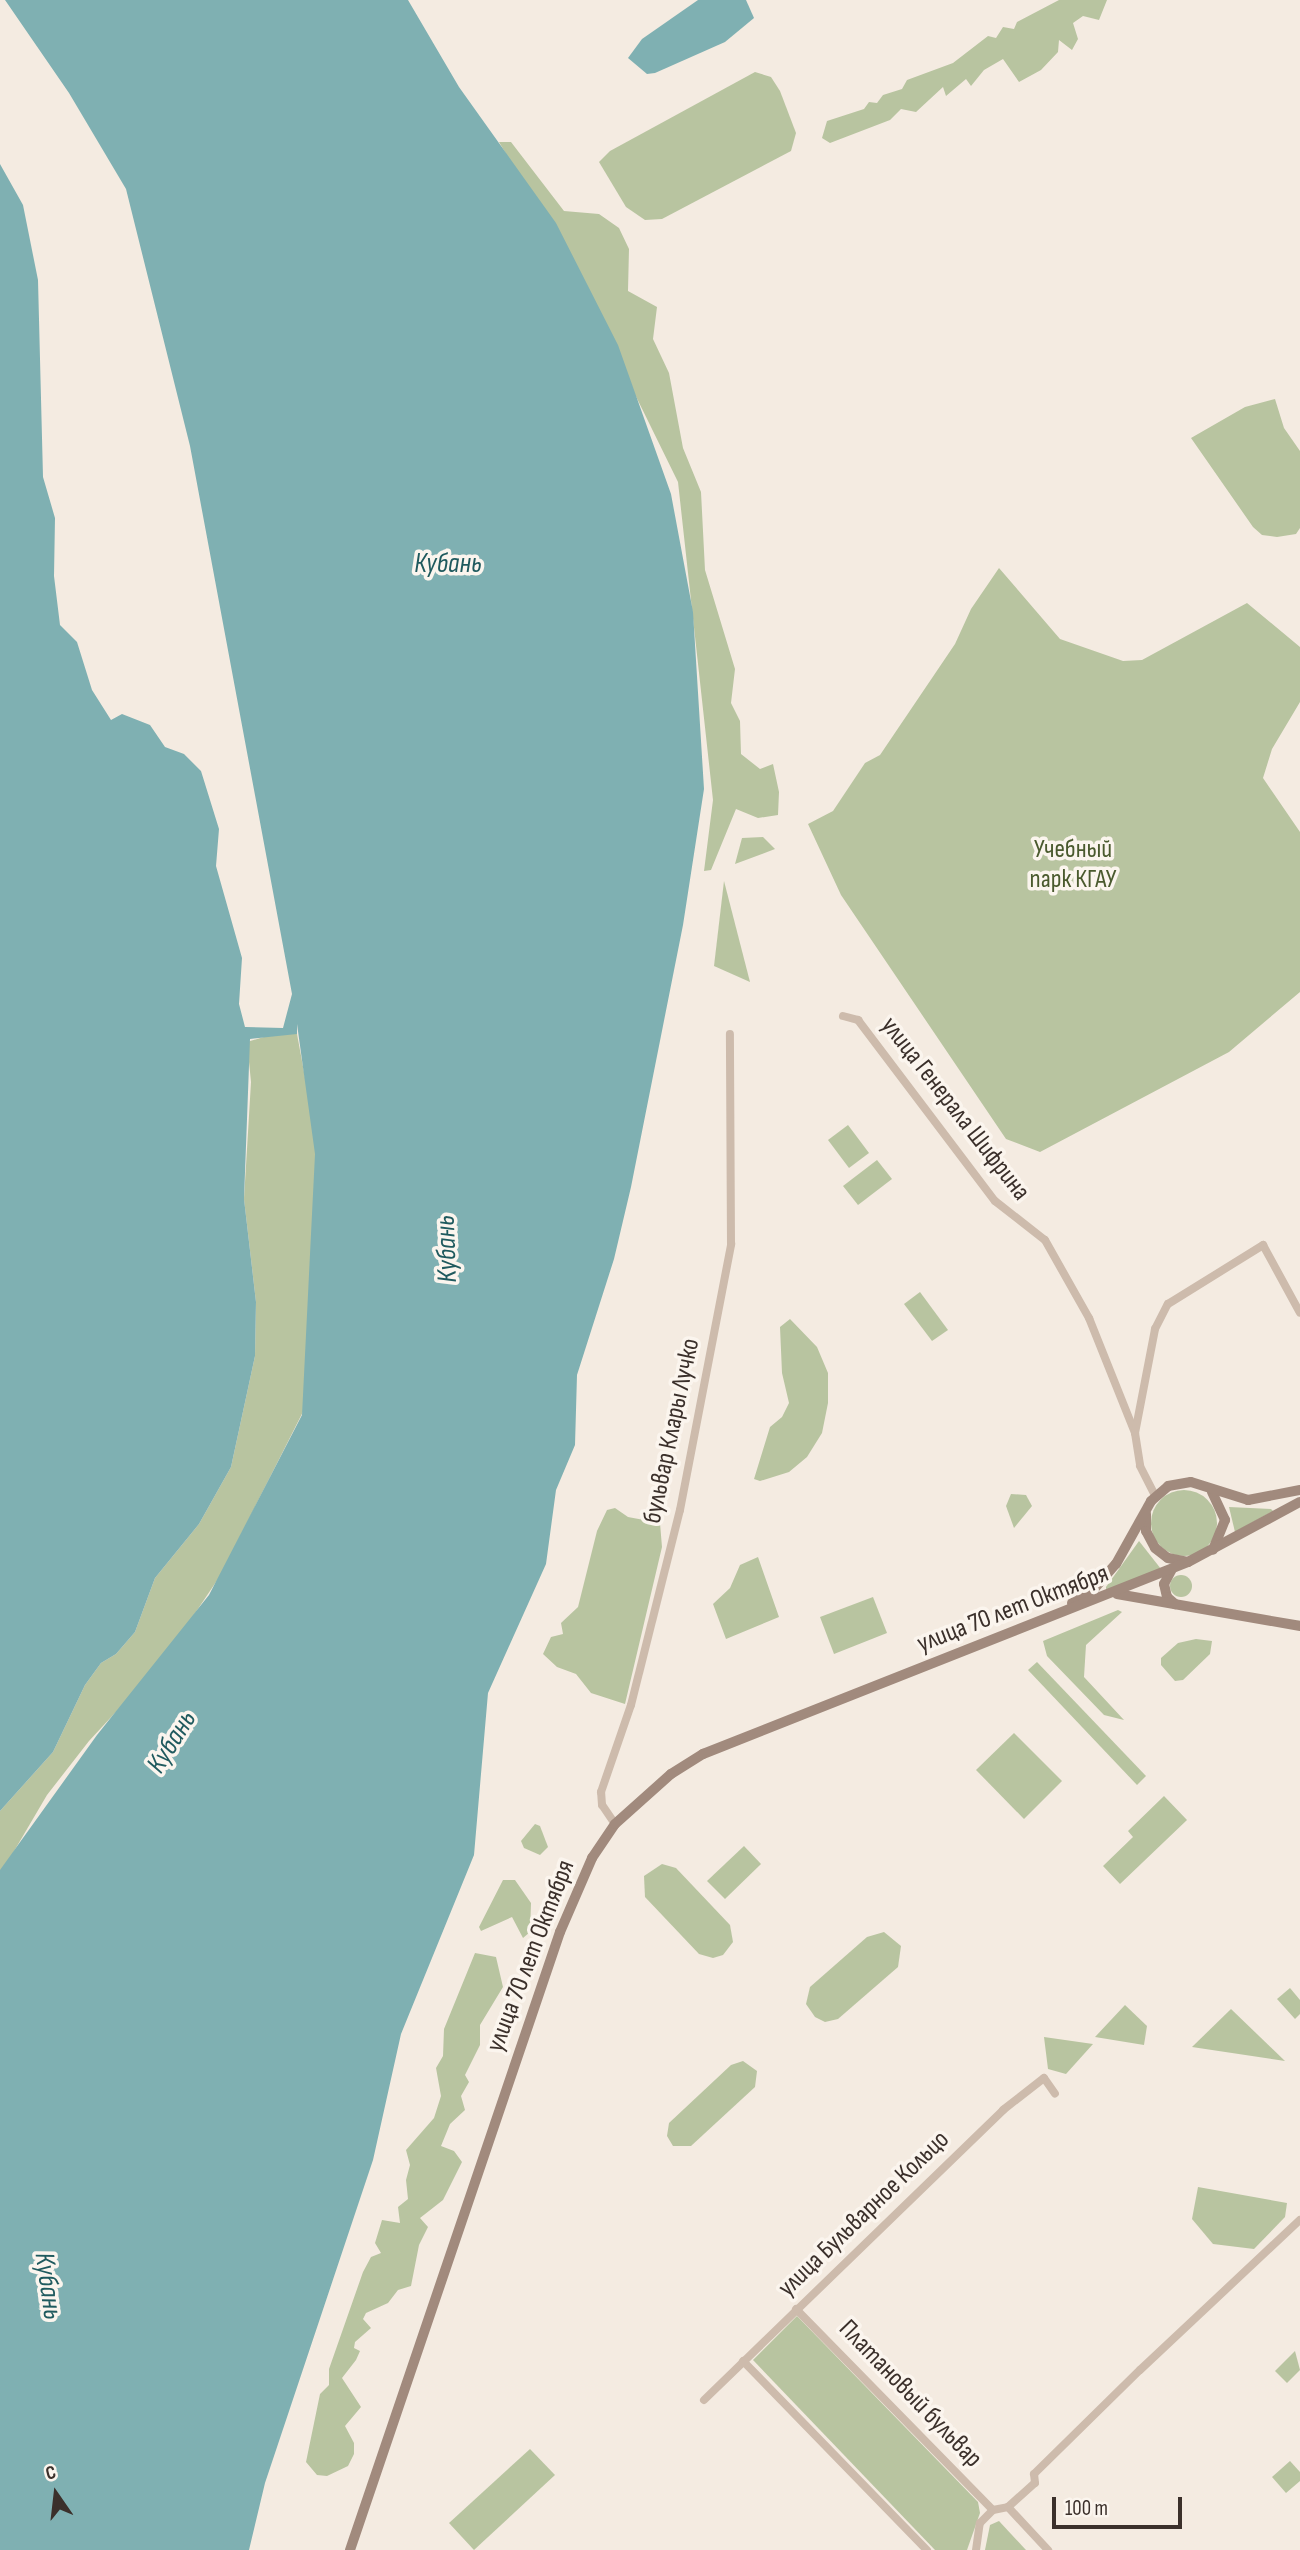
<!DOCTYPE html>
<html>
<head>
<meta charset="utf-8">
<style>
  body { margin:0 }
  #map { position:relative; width:1300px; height:2550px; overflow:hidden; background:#f4ebe1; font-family:"Sofia Sans Condensed",sans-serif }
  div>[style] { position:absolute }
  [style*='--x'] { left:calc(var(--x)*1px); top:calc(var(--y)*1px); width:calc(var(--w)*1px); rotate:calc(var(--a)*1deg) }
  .green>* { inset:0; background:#b8c4a0 }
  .round { border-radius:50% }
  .water>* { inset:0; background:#7fb0b2 }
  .street>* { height:8px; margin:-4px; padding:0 4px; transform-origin:4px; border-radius:4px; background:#cdbbac }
  .secondary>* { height:10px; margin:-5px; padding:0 5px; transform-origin:5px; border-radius:5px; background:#a18a7d }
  span { translate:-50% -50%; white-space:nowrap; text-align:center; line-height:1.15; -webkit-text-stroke:7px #fbf5ee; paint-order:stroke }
  .park-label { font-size:26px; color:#4a5a2e }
  .street-label { font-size:26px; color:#3b302b }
  .water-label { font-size:28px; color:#1f5a5e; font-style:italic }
  .north { position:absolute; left:21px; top:2459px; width:70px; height:70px; -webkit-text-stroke:5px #fbf5ee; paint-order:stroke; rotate:346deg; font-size:19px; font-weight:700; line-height:28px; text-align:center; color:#3b302b }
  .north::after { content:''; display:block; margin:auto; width:24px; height:32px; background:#3b302b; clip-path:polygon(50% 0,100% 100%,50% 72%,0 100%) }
  .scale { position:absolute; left:1052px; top:2497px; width:130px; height:32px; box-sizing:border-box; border:4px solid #3b302b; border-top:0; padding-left:9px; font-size:21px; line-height:24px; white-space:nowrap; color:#3b302b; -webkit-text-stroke:5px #fbf5ee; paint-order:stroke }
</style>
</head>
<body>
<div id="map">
  <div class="green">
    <i style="clip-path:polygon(1059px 0,1107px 0,1099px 20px,1083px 16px,1073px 23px,1078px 39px,1072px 50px,1059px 40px,1058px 52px,1041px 70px,1019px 82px,1003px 59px,984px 70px,971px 86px,966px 79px,946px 96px,943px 87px,916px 112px,901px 109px,890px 120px,830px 143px,822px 138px,827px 121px,864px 109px,869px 102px,877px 103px,883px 95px,902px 89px,907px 80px,953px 63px,988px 36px,996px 38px,1003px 27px,1014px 29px,1017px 22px)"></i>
    <i style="clip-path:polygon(755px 72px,771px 77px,780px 91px,796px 133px,791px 151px,662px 219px,645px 220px,626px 207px,599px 162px,610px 151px)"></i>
    <i style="clip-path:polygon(499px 142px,511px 142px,564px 211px,599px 214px,619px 228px,629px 249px,628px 291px,657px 307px,653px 339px,669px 373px,683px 448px,701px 492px,705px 570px,735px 669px,731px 703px,740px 721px,741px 754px,760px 769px,773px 764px,779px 792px,778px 815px,758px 818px,736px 809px,711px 870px,704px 871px,713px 800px,678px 482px,568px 258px)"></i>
    <i style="clip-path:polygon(1275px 399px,1284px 428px,1300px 451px,1300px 528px,1296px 534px,1277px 537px,1262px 535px,1253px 527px,1191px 438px,1245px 407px)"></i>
    <i style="clip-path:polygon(999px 568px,1060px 639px,1123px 661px,1142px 660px,1247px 603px,1300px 647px,1300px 702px,1272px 749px,1263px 778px,1300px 832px,1300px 992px,1229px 1052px,1040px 1152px,1006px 1139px,841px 895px,808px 824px,833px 811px,865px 763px,880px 755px,955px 644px,971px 609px)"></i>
    <i style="clip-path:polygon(763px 837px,775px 849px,735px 864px,742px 838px)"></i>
    <i style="clip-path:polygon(724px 881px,750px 982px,714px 966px)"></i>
    <i style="clip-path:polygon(280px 1032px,297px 1034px,314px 1126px,319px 1217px,314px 1390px,220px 1576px,163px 1661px,89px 1741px,47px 1795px,0 1875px,0 1811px,53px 1752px,85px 1685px,101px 1663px,116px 1654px,135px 1632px,155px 1578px,199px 1524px,231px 1467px,255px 1356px,256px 1302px,244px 1199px,251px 1082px,247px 1042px)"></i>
    <i style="clip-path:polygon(848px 1125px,869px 1153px,849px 1168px,828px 1140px)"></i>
    <i style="clip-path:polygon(877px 1160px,892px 1179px,858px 1205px,843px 1186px)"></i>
    <i style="clip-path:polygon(920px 1292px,948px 1330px,932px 1341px,904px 1304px)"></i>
    <i style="clip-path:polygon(790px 1319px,817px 1347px,828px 1373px,828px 1403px,822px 1433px,807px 1457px,789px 1472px,760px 1481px,754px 1479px,770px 1427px,782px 1417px,789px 1403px,782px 1373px,780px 1327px)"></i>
    <i class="round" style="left:1151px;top:1490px;width:66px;height:66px"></i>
    <i style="clip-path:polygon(1011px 1494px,1026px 1495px,1032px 1506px,1014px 1528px,1006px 1506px)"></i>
    <i style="clip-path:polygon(1229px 1507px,1271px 1509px,1273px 1511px,1235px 1532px)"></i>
    <i style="clip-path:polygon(615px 1508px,628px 1517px,660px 1523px,662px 1547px,625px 1704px,591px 1693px,576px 1674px,557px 1667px,543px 1654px,551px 1637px,563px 1634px,561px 1623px,578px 1607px,597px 1531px,607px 1510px)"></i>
    <i style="clip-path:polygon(1139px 1541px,1161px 1569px,1106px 1591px,1106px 1587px)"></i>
    <i style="clip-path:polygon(758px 1557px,779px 1617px,726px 1639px,713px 1604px,730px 1588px,740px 1565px)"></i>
    <i class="round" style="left:1170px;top:1575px;width:22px;height:22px"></i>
    <i style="clip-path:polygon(873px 1597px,887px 1633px,834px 1654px,820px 1617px)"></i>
    <i style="clip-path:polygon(1118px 1610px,1122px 1612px,1086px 1645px,1084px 1677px,1124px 1720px,1104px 1715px,1047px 1656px,1043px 1641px)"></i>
    <i style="clip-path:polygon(1196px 1639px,1212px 1641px,1210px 1654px,1183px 1680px,1175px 1681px,1161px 1665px,1161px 1658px,1178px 1643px)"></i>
    <i style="clip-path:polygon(1037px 1662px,1146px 1776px,1137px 1785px,1028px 1670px)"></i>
    <i style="clip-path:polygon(1014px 1733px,1062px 1781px,1024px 1819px,976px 1770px)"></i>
    <i style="clip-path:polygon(1164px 1796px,1187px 1820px,1120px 1884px,1103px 1866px,1133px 1837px,1128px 1831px)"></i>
    <i style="clip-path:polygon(535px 1824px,540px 1826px,548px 1847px,540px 1855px,524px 1848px,521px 1841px)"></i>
    <i style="clip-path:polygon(744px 1846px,761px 1864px,725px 1899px,707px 1881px)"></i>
    <i style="clip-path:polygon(662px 1864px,676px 1868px,730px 1925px,733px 1942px,723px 1955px,713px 1958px,699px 1954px,645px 1897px,644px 1876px)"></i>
    <i style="clip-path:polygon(503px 1880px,515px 1880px,531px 1903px,530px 1932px,523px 1938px,512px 1917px,481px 1931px,479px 1927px)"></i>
    <i style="clip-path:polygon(884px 1932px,901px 1946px,898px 1967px,838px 2019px,825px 2022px,815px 2017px,806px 2004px,810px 1987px,867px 1937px)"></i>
    <i style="clip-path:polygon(475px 1953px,496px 1957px,503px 1987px,480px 2025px,480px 2045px,465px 2075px,469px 2082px,461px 2096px,465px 2110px,450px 2124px,441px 2146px,454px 2151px,462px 2162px,443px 2200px,420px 2218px,428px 2227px,419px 2245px,411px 2286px,398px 2290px,388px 2303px,366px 2313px,363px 2319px,371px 2328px,355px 2342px,354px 2348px,360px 2351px,356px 2360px,342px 2378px,361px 2407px,345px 2426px,354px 2443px,354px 2454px,348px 2466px,327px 2476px,317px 2475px,306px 2462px,320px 2394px,329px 2385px,329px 2369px,363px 2272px,371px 2257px,381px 2253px,375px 2243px,382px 2220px,400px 2223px,398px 2207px,408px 2199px,406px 2180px,410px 2165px,406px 2150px,434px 2118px,441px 2096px,436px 2068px,443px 2056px,444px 2029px)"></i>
    <i style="clip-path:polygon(1290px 1988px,1300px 2000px,1300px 2014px,1295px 2019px,1277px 1999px)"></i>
    <i style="clip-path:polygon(1125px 2005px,1147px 2026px,1144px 2045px,1095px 2037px)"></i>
    <i style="clip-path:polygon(1231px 2009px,1285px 2061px,1192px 2047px)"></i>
    <i style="clip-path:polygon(1044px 2037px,1093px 2044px,1066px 2074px,1048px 2069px)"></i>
    <i style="clip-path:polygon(743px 2061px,757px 2071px,755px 2087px,691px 2146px,673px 2146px,667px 2136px,669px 2123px,731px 2065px)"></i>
    <i style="clip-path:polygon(1198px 2187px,1287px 2203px,1285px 2217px,1254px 2249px,1213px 2244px,1192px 2219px)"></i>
    <i style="clip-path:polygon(797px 2316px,978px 2502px,980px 2513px,967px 2550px,935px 2550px,753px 2360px)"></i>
    <i style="clip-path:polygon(1295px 2351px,1300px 2370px,1287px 2383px,1275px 2371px)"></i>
    <i style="clip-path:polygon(530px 2449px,555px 2475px,474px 2550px,449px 2523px)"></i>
    <i style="clip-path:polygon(1290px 2461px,1300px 2472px,1300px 2481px,1286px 2493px,1272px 2477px)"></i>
    <i style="clip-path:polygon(999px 2521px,1026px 2550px,985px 2550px,990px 2525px)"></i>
  </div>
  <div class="water">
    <i style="clip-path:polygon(5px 0,408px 0,459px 87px,556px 223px,618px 345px,671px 494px,693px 612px,704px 789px,683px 925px,631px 1187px,614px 1259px,577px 1375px,575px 1445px,556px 1490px,546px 1564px,488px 1693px,474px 1855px,401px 2034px,373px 2160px,265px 2483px,249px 2550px,0 2550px,0 1870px,97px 1735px,209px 1595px,302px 1415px,315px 1154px,297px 1024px,297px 1034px,250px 1039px,244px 1199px,256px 1302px,255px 1356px,231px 1467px,199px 1524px,155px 1578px,135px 1632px,116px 1654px,101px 1663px,85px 1685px,53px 1752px,0 1811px,0 164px,23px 205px,38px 280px,43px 477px,55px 518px,54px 576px,60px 625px,77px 642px,92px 690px,111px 720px,122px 714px,150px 725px,165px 747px,184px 754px,201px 771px,219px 829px,216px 866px,242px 958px,239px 1004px,245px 1027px,283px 1028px,292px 994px,190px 446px,126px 189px,69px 93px)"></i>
    <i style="clip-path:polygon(698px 0,746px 0,754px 18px,725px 42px,655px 73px,647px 74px,628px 58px,642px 39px)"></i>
  </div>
  <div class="street">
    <i style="--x:843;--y:1016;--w:16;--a:15"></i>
    <i style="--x:858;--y:1020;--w:227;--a:52.9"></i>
    <i style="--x:995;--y:1201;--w:63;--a:38"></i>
    <i style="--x:1045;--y:1240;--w:90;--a:60.6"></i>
    <i style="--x:1089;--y:1318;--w:124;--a:68.2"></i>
    <i style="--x:1135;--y:1433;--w:33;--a:81"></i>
    <i style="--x:1140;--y:1466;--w:33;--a:63"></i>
    <i style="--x:1135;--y:1433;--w:106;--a:-79.1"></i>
    <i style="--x:1155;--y:1329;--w:28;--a:-63"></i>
    <i style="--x:1168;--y:1304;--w:112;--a:-31.8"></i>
    <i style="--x:1263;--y:1245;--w:77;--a:61.4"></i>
    <i style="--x:615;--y:1824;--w:23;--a:-124"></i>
    <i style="--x:602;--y:1805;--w:13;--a:-94"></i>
    <i style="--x:601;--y:1792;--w:92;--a:-71"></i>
    <i style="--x:631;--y:1705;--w:201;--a:-75.9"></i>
    <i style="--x:680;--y:1510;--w:271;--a:-79.1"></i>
    <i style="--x:731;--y:1244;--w:210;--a:-90.3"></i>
    <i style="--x:796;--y:2309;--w:281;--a:45.6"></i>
    <i style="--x:743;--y:2361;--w:264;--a:45.8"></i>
    <i style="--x:704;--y:2400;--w:417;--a:-44.1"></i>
    <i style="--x:1003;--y:2110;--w:52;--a:-38"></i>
    <i style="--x:1044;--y:2078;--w:19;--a:55"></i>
    <i style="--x:1008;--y:2507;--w:36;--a:-42"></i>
    <i style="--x:1035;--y:2483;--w:9;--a:-96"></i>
    <i style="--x:1034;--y:2474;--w:148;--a:-44.5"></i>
    <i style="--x:1140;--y:2370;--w:219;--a:-43.2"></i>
    <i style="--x:1008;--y:2507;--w:59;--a:47.1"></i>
    <i style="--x:976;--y:2550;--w:27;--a:-82"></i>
    <i style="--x:980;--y:2523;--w:18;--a:-45"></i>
    <i style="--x:993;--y:2510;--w:15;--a:-11"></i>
  </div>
  <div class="secondary">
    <i style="--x:1212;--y:1492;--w:31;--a:65"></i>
    <i style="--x:1225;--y:1520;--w:32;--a:112"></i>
    <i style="--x:1146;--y:1514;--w:17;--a:90"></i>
    <i style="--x:1146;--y:1531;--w:19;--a:62"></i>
    <i style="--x:1155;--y:1548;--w:16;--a:38"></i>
    <i style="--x:1168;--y:1558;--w:20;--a:11"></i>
    <i style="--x:1188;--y:1562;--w:127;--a:-28.2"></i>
    <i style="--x:1172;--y:1569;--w:17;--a:118"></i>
    <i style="--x:1164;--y:1584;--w:13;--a:77"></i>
    <i style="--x:1167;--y:1597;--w:11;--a:41"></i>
    <i style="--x:1117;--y:1594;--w:186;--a:9.9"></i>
    <i style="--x:1072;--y:1603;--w:26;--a:-32"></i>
    <i style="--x:1094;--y:1589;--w:33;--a:-49"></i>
    <i style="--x:1116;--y:1564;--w:72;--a:-60.9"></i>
    <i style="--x:1151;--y:1501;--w:23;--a:-41"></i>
    <i style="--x:1168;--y:1486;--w:23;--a:-10"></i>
    <i style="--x:1191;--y:1482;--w:60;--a:17.5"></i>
    <i style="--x:1248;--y:1500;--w:53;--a:-10.9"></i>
    <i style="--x:350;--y:2550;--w:653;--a:-71.23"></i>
    <i style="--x:560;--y:1932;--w:81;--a:-66.6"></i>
    <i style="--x:592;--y:1858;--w:41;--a:-55.9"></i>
    <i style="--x:615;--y:1824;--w:75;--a:-41.8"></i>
    <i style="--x:671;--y:1774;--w:38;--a:-32"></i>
    <i style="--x:703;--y:1754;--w:522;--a:-21.6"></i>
  </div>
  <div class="park-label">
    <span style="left:1073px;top:865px">Учебный<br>парк КГАУ</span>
  </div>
  <div class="street-label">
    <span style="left:955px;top:1109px;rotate:52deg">улица Генерала Шифрина</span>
    <span style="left:672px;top:1431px;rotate:-78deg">бульвар Клары Лучко</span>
    <span style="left:1013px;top:1609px;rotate:-21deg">улица 70 лет Октября</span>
    <span style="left:531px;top:1956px;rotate:-69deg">улица 70 лет Октября</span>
    <span style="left:864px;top:2214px;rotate:-44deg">улица Бульварное Кольцо</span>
    <span style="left:910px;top:2394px;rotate:46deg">Платановый бульвар</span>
  </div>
  <div class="water-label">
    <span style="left:448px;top:564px">Кубань</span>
    <span style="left:447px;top:1249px;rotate:-92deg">Кубань</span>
    <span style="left:172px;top:1742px;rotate:-58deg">Кубань</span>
    <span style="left:48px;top:2286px;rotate:82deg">Кубань</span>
  </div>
  <div class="north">С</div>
  <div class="scale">100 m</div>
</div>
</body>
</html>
